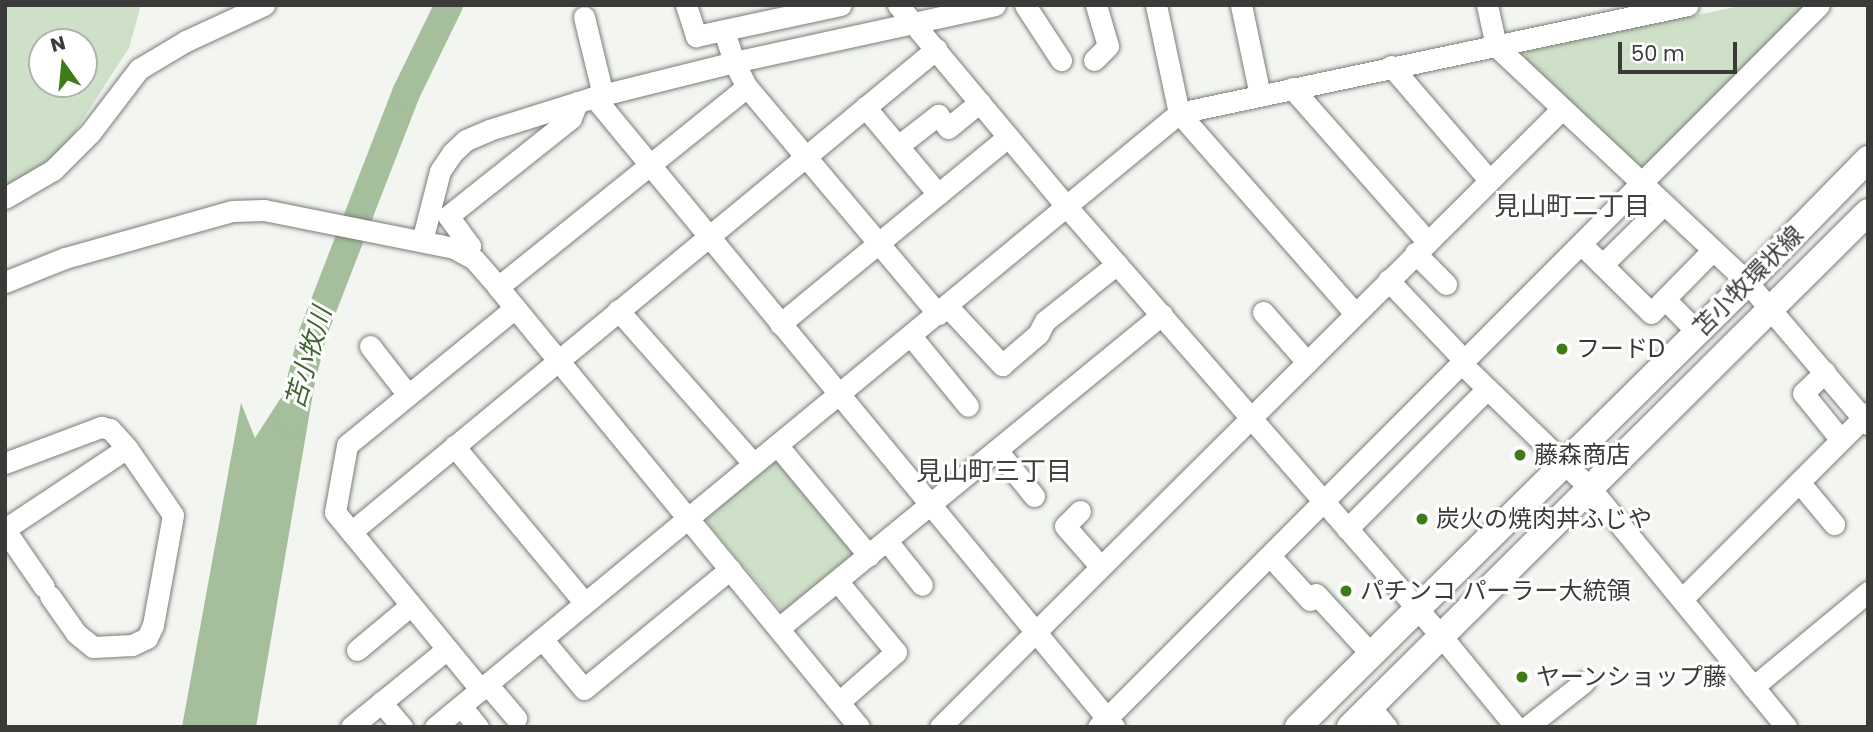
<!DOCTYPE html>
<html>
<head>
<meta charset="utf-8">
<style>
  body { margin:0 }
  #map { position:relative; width:1873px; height:732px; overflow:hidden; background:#f2f5f0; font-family:Poppins,"Noto Sans JP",sans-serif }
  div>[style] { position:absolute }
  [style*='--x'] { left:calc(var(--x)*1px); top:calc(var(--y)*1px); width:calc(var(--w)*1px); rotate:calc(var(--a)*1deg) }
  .green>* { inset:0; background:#cfe0c8 }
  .water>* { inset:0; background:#a5be9b }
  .river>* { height:28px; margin:-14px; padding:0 14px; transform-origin:14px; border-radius:14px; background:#a5be9b }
  .roads { filter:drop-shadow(0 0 2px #7a7d79) drop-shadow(0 0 2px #7a7d79) }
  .minor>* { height:21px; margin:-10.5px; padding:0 10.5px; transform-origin:10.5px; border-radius:10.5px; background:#fff }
  .major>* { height:26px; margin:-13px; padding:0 13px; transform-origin:13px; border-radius:13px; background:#fff }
  .dots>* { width:19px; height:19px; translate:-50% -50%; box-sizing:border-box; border:4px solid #fff; border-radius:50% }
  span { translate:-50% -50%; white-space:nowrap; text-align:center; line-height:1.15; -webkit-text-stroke:6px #fff; paint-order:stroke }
  .street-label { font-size:24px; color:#3a3b39 }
  .poi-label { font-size:24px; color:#3a3b39 }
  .left { translate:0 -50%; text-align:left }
  .neighbourhood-label { font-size:26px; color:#3f423e }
  .water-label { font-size:26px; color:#406230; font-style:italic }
  .frame { position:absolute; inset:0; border:7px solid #3a3b39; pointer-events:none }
  .north { position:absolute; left:28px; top:28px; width:70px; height:70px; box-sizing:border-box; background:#fff; border:2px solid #b0b1b0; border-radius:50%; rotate:345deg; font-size:19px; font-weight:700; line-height:28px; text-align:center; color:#3a3b39 }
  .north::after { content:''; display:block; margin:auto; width:24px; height:32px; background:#3e7c19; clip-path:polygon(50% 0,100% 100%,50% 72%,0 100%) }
  .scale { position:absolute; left:1618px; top:42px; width:119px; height:32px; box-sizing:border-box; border:4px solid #3a3b39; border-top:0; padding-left:9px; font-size:21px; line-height:24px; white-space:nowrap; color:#3a3b39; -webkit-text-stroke:5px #fff; paint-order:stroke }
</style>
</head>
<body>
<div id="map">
  <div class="green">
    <i style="clip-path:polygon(evenodd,5px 5px,141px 5px,129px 48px,63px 150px,25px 182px,5px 190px,5px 5px,42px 42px,84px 42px,84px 84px,42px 84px,42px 42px)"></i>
    <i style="clip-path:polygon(1745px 5px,1810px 5px,1644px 170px,1525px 59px,1527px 50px)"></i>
    <i style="clip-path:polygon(779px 456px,861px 554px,784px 614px,708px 524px,707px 516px)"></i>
  </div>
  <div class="water">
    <i style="clip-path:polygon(320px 352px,256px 727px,182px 727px,241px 403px,255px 438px,280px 399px,299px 386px)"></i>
  </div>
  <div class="river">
    <i style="--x:291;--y:420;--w:90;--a:-75.8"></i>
    <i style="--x:313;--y:333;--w:257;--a:-68.8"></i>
    <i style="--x:406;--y:93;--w:98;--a:-64"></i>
  </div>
  <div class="roads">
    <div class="minor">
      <i style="--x:686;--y:5;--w:33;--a:72"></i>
      <i style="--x:696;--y:36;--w:148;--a:-12.1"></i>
      <i style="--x:898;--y:5;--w:263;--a:50.1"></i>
      <i style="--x:1067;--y:207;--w:571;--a:48.91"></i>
      <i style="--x:1442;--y:637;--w:117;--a:50.6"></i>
      <i style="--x:1025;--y:5;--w:66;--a:56.8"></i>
      <i style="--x:1156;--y:5;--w:110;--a:78"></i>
      <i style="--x:1179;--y:113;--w:266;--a:48.7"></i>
      <i style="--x:1241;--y:5;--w:92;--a:78.1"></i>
      <i style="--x:1487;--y:5;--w:42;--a:77.6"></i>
      <i style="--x:1496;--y:46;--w:345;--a:43.2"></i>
      <i style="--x:1747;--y:282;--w:187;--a:49.6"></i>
      <i style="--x:584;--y:17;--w:80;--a:76.3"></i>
      <i style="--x:724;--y:31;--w:33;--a:72"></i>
      <i style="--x:734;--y:62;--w:28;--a:63"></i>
      <i style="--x:747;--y:87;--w:297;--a:49.9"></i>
      <i style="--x:1094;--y:60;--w:20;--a:-45"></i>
      <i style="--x:1108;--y:46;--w:43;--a:-106.3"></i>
      <i style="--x:1391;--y:66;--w:150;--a:49.3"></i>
      <i style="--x:1292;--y:88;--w:204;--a:48.6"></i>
      <i style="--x:594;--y:97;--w:817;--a:50.46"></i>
      <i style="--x:865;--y:107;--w:114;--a:50"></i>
      <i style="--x:898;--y:146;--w:51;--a:-37.8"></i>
      <i style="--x:938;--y:115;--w:16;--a:52"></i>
      <i style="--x:948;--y:128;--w:41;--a:-39.1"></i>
      <i style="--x:5;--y:198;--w:56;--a:-30.3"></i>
      <i style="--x:53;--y:170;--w:52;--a:-45"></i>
      <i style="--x:90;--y:133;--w:81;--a:-52.6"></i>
      <i style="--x:139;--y:69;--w:55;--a:-30.8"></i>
      <i style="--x:186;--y:41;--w:86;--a:-24.8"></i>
      <i style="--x:422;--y:241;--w:72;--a:-75.6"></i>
      <i style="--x:440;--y:171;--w:22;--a:-56"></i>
      <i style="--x:452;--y:153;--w:19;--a:-43"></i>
      <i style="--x:466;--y:140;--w:25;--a:-23"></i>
      <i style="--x:489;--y:130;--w:110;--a:-17.4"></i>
      <i style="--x:594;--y:97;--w:144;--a:-14"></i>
      <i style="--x:734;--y:62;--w:267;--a:-12.3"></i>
      <i style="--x:1581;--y:244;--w:98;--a:44.6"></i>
      <i style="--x:1651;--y:313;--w:88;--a:-45.5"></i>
      <i style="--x:1415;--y:253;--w:44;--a:45"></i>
      <i style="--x:466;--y:254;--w:9;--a:-63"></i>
      <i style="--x:470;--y:246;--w:37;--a:-126"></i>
      <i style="--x:448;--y:216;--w:157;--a:-38.5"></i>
      <i style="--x:571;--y:118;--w:17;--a:-69"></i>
      <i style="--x:1602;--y:265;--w:86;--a:-44.5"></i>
      <i style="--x:1388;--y:280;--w:112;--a:46.5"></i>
      <i style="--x:5;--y:282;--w:65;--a:-21.8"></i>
      <i style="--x:65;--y:258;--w:173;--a:-15.7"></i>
      <i style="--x:232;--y:211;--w:32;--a:-2"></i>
      <i style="--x:264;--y:210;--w:194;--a:11.3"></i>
      <i style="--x:454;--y:248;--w:23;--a:29"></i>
      <i style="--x:474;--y:259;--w:37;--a:49"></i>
      <i style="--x:498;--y:287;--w:569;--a:50.63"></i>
      <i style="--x:498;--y:287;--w:319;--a:-38.8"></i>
      <i style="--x:1665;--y:299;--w:46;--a:45.9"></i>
      <i style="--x:947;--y:306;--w:81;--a:47"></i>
      <i style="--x:1002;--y:365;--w:48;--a:-40.7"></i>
      <i style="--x:1038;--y:334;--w:15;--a:-62"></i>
      <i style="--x:1045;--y:321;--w:92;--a:-38.4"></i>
      <i style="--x:618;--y:310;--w:205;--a:48.6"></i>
      <i style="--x:1263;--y:312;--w:67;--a:48.7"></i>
      <i style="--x:780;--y:324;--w:295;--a:-39.4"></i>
      <i style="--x:911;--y:336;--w:90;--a:50.8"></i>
      <i style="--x:370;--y:346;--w:62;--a:52.2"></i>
      <i style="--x:1462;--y:364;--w:178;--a:44.1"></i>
      <i style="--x:1590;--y:488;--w:309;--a:50.6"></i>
      <i style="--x:1825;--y:372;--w:30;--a:136"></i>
      <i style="--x:1803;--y:393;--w:60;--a:51"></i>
      <i style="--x:777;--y:445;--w:144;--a:50.3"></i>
      <i style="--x:454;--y:446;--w:204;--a:50.2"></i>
      <i style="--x:997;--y:450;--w:59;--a:51.2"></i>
      <i style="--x:5;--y:463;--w:103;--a:-20.6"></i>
      <i style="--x:101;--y:427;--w:9;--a:13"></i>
      <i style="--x:110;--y:429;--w:25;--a:48"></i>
      <i style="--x:127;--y:448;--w:81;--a:55.5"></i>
      <i style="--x:173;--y:515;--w:112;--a:100.3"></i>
      <i style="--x:153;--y:625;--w:14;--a:115"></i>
      <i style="--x:147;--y:638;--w:17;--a:155"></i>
      <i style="--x:132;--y:645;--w:39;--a:177"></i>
      <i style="--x:93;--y:647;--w:22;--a:-141"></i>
      <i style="--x:76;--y:633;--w:45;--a:-125.1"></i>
      <i style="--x:1799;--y:482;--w:55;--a:50.2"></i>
      <i style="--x:1080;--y:511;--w:21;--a:135"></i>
      <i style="--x:1065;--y:526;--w:53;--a:48.8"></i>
      <i style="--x:5;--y:529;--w:146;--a:-33.6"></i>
      <i style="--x:1347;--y:529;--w:198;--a:-45"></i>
      <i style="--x:5;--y:530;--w:69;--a:55.6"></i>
      <i style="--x:351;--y:532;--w:759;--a:-39.54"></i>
      <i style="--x:887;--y:541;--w:56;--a:51.5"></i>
      <i style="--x:1270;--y:556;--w:59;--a:47.7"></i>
      <i style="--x:1310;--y:600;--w:8;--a:-45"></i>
      <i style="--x:1316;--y:594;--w:83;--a:47.4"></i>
      <i style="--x:838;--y:582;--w:91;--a:50.4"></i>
      <i style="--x:896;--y:652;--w:76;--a:138.7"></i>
      <i style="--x:1683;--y:598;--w:262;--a:-45"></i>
      <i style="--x:779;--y:628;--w:495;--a:-39.3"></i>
      <i style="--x:542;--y:639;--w:65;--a:50"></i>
      <i style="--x:584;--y:689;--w:189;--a:-39.4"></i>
      <i style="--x:357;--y:650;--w:70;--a:-39.8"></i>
      <i style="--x:487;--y:684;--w:45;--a:49.5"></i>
      <i style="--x:1753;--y:687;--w:149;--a:-39.6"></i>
      <i style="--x:481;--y:690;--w:230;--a:-129.4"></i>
      <i style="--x:335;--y:512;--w:68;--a:-79.8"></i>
      <i style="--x:347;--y:445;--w:217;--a:-39.2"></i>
      <i style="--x:381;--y:702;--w:33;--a:50"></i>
      <i style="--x:461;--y:706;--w:27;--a:51"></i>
      <i style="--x:1370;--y:707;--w:26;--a:50"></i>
      <i style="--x:351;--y:727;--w:124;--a:-39.1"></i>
      <i style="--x:435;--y:727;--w:965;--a:-39.53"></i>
      <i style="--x:1179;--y:113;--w:520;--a:-11.98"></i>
      <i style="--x:940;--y:727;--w:877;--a:-44.82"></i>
      <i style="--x:1098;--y:727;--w:1020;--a:-45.04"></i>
      <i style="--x:1527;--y:727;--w:73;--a:-38.3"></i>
    </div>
    <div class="major">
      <i style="--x:1298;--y:727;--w:612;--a:-44.67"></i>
      <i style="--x:1733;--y:297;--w:193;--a:-45.6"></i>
      <i style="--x:1350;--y:727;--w:730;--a:-44.83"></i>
    </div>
  </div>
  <div class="dots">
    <i style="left:1562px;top:349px;background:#3e7c19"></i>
    <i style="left:1520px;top:455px;background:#3e7c19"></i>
    <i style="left:1422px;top:519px;background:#3e7c19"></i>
    <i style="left:1346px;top:591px;background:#3e7c19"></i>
    <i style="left:1522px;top:677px;background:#3e7c19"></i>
  </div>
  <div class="street-label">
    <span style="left:1748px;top:281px;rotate:-45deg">苫小牧環状線</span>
  </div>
  <div class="poi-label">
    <span class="left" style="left:1576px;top:349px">フードD</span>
    <span class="left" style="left:1534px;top:455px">藤森商店</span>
    <span class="left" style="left:1436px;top:519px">炭火の焼肉丼ふじや</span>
    <span class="left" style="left:1360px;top:591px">パチンコ パーラー大統領</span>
    <span class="left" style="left:1536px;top:677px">ヤーンショップ藤</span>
  </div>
  <div class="neighbourhood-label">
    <span style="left:1572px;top:207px">見山町二丁目</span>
    <span style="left:994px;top:472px">見山町三丁目</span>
  </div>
  <div class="water-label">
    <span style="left:309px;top:358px;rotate:-74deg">苫小牧川</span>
  </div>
  <div class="frame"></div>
  <div class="north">N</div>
  <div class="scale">50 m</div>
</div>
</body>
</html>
